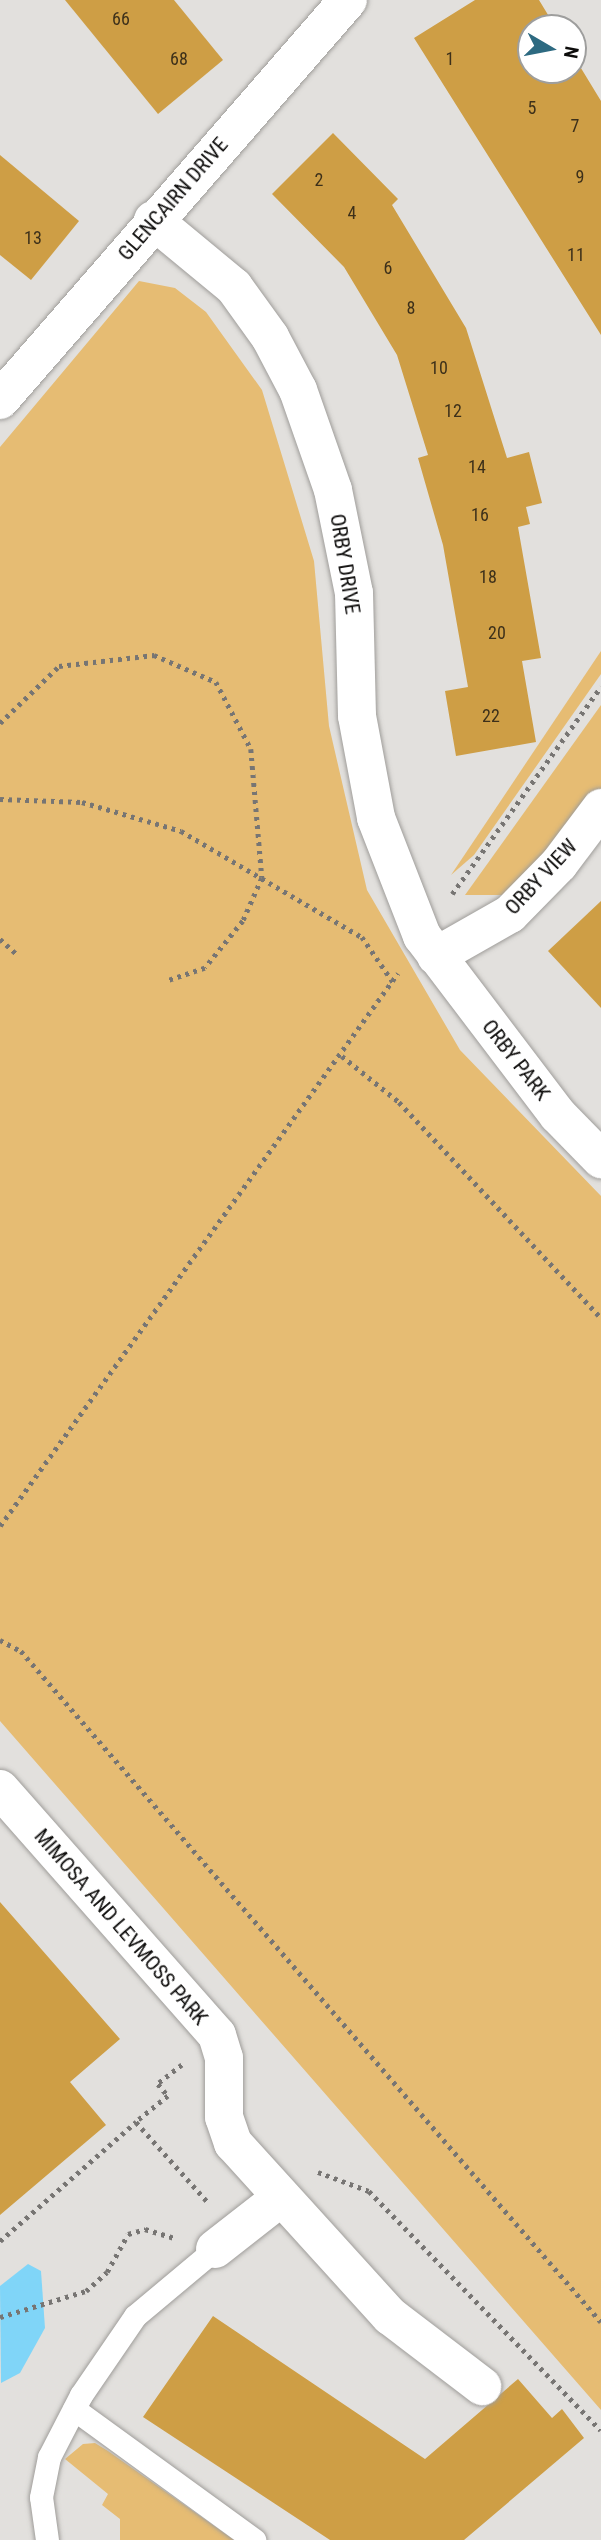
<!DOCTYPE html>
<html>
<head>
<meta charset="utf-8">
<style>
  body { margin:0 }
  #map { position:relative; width:601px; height:2540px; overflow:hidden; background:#e2e0dd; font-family:"Roboto Condensed",sans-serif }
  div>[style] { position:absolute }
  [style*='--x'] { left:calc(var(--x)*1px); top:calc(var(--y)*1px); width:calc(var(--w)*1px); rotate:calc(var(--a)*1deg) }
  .green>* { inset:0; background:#e6bc73 }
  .water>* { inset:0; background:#80d5f8 }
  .building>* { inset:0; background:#ce9e45 }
  .path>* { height:4.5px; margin-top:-2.25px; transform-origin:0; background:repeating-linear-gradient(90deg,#777573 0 3.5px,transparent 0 8.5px) }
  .roads { filter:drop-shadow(0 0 2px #9f9d9a) drop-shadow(0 0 2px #9f9d9a) }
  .service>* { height:23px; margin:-11.5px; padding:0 11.5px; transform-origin:11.5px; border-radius:11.5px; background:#fff }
  .minor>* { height:38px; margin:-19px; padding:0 19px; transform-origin:19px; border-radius:19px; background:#fff }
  span { translate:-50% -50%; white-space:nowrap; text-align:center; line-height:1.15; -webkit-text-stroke:5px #fff; paint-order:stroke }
  .number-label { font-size:18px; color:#3d301a }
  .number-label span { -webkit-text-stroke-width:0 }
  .street-label { font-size:21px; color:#0d0c0b }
  .north { position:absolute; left:517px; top:14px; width:70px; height:70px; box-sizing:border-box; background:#fff; border:2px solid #9e9e9d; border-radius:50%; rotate:100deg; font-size:19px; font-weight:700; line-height:28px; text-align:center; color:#0d0c0b }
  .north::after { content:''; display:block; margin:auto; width:24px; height:32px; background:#2d6a81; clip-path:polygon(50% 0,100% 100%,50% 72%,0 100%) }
</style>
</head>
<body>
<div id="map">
  <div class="green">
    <i style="clip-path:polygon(139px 281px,175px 288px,206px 312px,262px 390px,314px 561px,329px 726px,367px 890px,460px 1050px,601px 1196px,601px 2410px,0 1721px,0 447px)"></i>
    <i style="clip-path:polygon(601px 651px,601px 674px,474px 855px,451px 875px)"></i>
    <i style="clip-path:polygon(601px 705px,601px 791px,508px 895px,465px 895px)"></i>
    <i style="clip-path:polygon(95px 2443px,108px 2451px,234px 2540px,120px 2540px,120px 2519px,102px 2505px,108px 2494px,65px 2459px,83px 2444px)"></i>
  </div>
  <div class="water">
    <i style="clip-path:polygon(28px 2264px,41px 2271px,45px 2328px,20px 2373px,1px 2383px,0 2286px)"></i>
  </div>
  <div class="building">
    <i style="clip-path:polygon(65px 0,174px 0,223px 60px,158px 114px)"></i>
    <i style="clip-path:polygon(475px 0,539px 0,556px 28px,531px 28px,531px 70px,573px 70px,573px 55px,601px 101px,601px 335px,414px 38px)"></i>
    <i style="clip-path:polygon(333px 133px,398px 199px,392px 205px,466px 328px,507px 458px,529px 452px,542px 503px,526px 507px,530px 524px,518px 527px,541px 658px,522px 661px,536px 742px,456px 756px,445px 691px,468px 687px,443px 545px,418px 458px,428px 455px,397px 355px,344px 267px,272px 194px)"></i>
    <i style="clip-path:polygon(0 155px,79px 221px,31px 280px,0 255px)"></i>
    <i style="clip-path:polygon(601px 901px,601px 1008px,548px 951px)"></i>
    <i style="clip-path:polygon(0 1902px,120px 2039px,70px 2082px,106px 2125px,0 2215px)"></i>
    <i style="clip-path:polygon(213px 2316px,425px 2459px,518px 2379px,552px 2418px,562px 2409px,584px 2438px,464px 2540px,330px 2540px,143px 2417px)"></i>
  </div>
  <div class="path">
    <i style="--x:0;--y:723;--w:82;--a:-44"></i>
    <i style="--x:59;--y:666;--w:96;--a:-6.6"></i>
    <i style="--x:154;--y:655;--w:68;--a:23.5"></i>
    <i style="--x:216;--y:682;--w:76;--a:62.4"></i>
    <i style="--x:251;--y:749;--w:129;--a:85.1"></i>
    <i style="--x:262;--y:878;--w:47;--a:113.8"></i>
    <i style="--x:243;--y:921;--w:60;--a:129"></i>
    <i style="--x:205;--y:968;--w:40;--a:161.1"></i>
    <i style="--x:0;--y:799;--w:82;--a:2.1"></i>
    <i style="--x:82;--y:802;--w:103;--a:16.3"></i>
    <i style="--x:181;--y:831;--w:210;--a:30.4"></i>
    <i style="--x:362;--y:937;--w:55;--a:55.4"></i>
    <i style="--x:452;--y:894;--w:255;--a:-54.3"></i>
    <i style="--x:0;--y:939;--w:24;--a:42"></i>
    <i style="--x:342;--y:1056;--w:73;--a:38.9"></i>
    <i style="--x:399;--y:1102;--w:296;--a:46.9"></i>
    <i style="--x:0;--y:1526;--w:681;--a:-54.26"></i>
    <i style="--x:0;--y:1640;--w:24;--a:28"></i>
    <i style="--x:21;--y:1651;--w:887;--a:49.16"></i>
    <i style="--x:182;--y:2065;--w:31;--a:142"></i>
    <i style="--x:158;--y:2084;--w:16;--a:50"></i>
    <i style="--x:168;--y:2096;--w:41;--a:140.9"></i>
    <i style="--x:136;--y:2122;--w:106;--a:48.1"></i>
    <i style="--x:318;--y:2172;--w:54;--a:20.4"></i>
    <i style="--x:369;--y:2191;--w:333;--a:45.9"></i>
    <i style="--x:0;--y:2241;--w:181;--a:-41.2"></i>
    <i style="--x:0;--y:2317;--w:90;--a:-16.8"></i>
    <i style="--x:86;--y:2291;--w:28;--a:-42"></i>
    <i style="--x:107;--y:2272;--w:43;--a:-61.1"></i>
    <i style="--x:128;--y:2234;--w:18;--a:-16"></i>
    <i style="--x:145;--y:2229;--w:30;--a:17"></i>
  </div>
  <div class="roads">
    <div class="service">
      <i style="--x:74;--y:2409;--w:223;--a:36"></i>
      <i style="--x:47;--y:2540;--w:43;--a:-97.9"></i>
      <i style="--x:41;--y:2497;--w:41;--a:-78.7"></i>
      <i style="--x:49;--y:2457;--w:70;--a:-62.7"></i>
      <i style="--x:81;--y:2395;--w:96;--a:-55.6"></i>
      <i style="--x:135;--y:2316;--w:104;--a:-39.9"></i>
    </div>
    <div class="minor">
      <i style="--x:153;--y:220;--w:105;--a:39.6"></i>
      <i style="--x:234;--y:287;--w:62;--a:54.2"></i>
      <i style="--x:270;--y:337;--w:60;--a:62.2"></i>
      <i style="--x:298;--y:390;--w:106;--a:70.7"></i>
      <i style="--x:333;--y:490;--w:105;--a:78.5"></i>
      <i style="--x:354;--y:593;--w:123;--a:88.6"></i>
      <i style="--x:357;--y:716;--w:104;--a:79.4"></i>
      <i style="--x:376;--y:818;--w:127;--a:68.7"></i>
      <i style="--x:422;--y:936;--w:225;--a:52.8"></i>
      <i style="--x:558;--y:1115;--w:62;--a:45.7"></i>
      <i style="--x:0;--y:400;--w:530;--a:-48.98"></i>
      <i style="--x:436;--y:956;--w:85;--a:-29.6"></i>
      <i style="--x:510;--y:914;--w:70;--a:-45.6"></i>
      <i style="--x:559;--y:864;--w:70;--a:-53.1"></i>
      <i style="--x:0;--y:1789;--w:328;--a:48.6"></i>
      <i style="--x:217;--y:2035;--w:24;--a:73"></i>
      <i style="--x:224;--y:2058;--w:59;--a:90"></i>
      <i style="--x:224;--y:2117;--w:28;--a:71"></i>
      <i style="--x:233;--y:2143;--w:234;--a:47.8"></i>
      <i style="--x:390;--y:2316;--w:116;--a:37.3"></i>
      <i style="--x:215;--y:2249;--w:81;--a:-38"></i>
    </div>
  </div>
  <div class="number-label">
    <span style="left:121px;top:19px">66</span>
    <span style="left:179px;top:59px">68</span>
    <span style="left:450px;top:59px">1</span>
    <span style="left:532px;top:108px">5</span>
    <span style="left:575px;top:126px">7</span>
    <span style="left:580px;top:177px">9</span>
    <span style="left:319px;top:180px">2</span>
    <span style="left:352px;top:213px">4</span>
    <span style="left:33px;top:238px">13</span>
    <span style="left:576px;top:255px">11</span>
    <span style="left:388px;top:268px">6</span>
    <span style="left:411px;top:308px">8</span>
    <span style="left:439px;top:368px">10</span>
    <span style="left:453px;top:411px">12</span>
    <span style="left:477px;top:467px">14</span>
    <span style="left:480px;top:515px">16</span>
    <span style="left:488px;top:577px">18</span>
    <span style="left:497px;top:633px">20</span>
    <span style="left:491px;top:716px">22</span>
  </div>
  <div class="street-label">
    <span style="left:173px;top:199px;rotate:-49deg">GLENCAIRN DRIVE</span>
    <span style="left:345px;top:564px;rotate:81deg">ORBY DRIVE</span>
    <span style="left:541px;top:877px;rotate:-47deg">ORBY VIEW</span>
    <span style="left:516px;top:1060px;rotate:52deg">ORBY PARK</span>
    <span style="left:121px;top:1927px;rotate:49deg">MIMOSA AND LEVMOSS PARK</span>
  </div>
  <div class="north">N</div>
</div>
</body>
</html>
